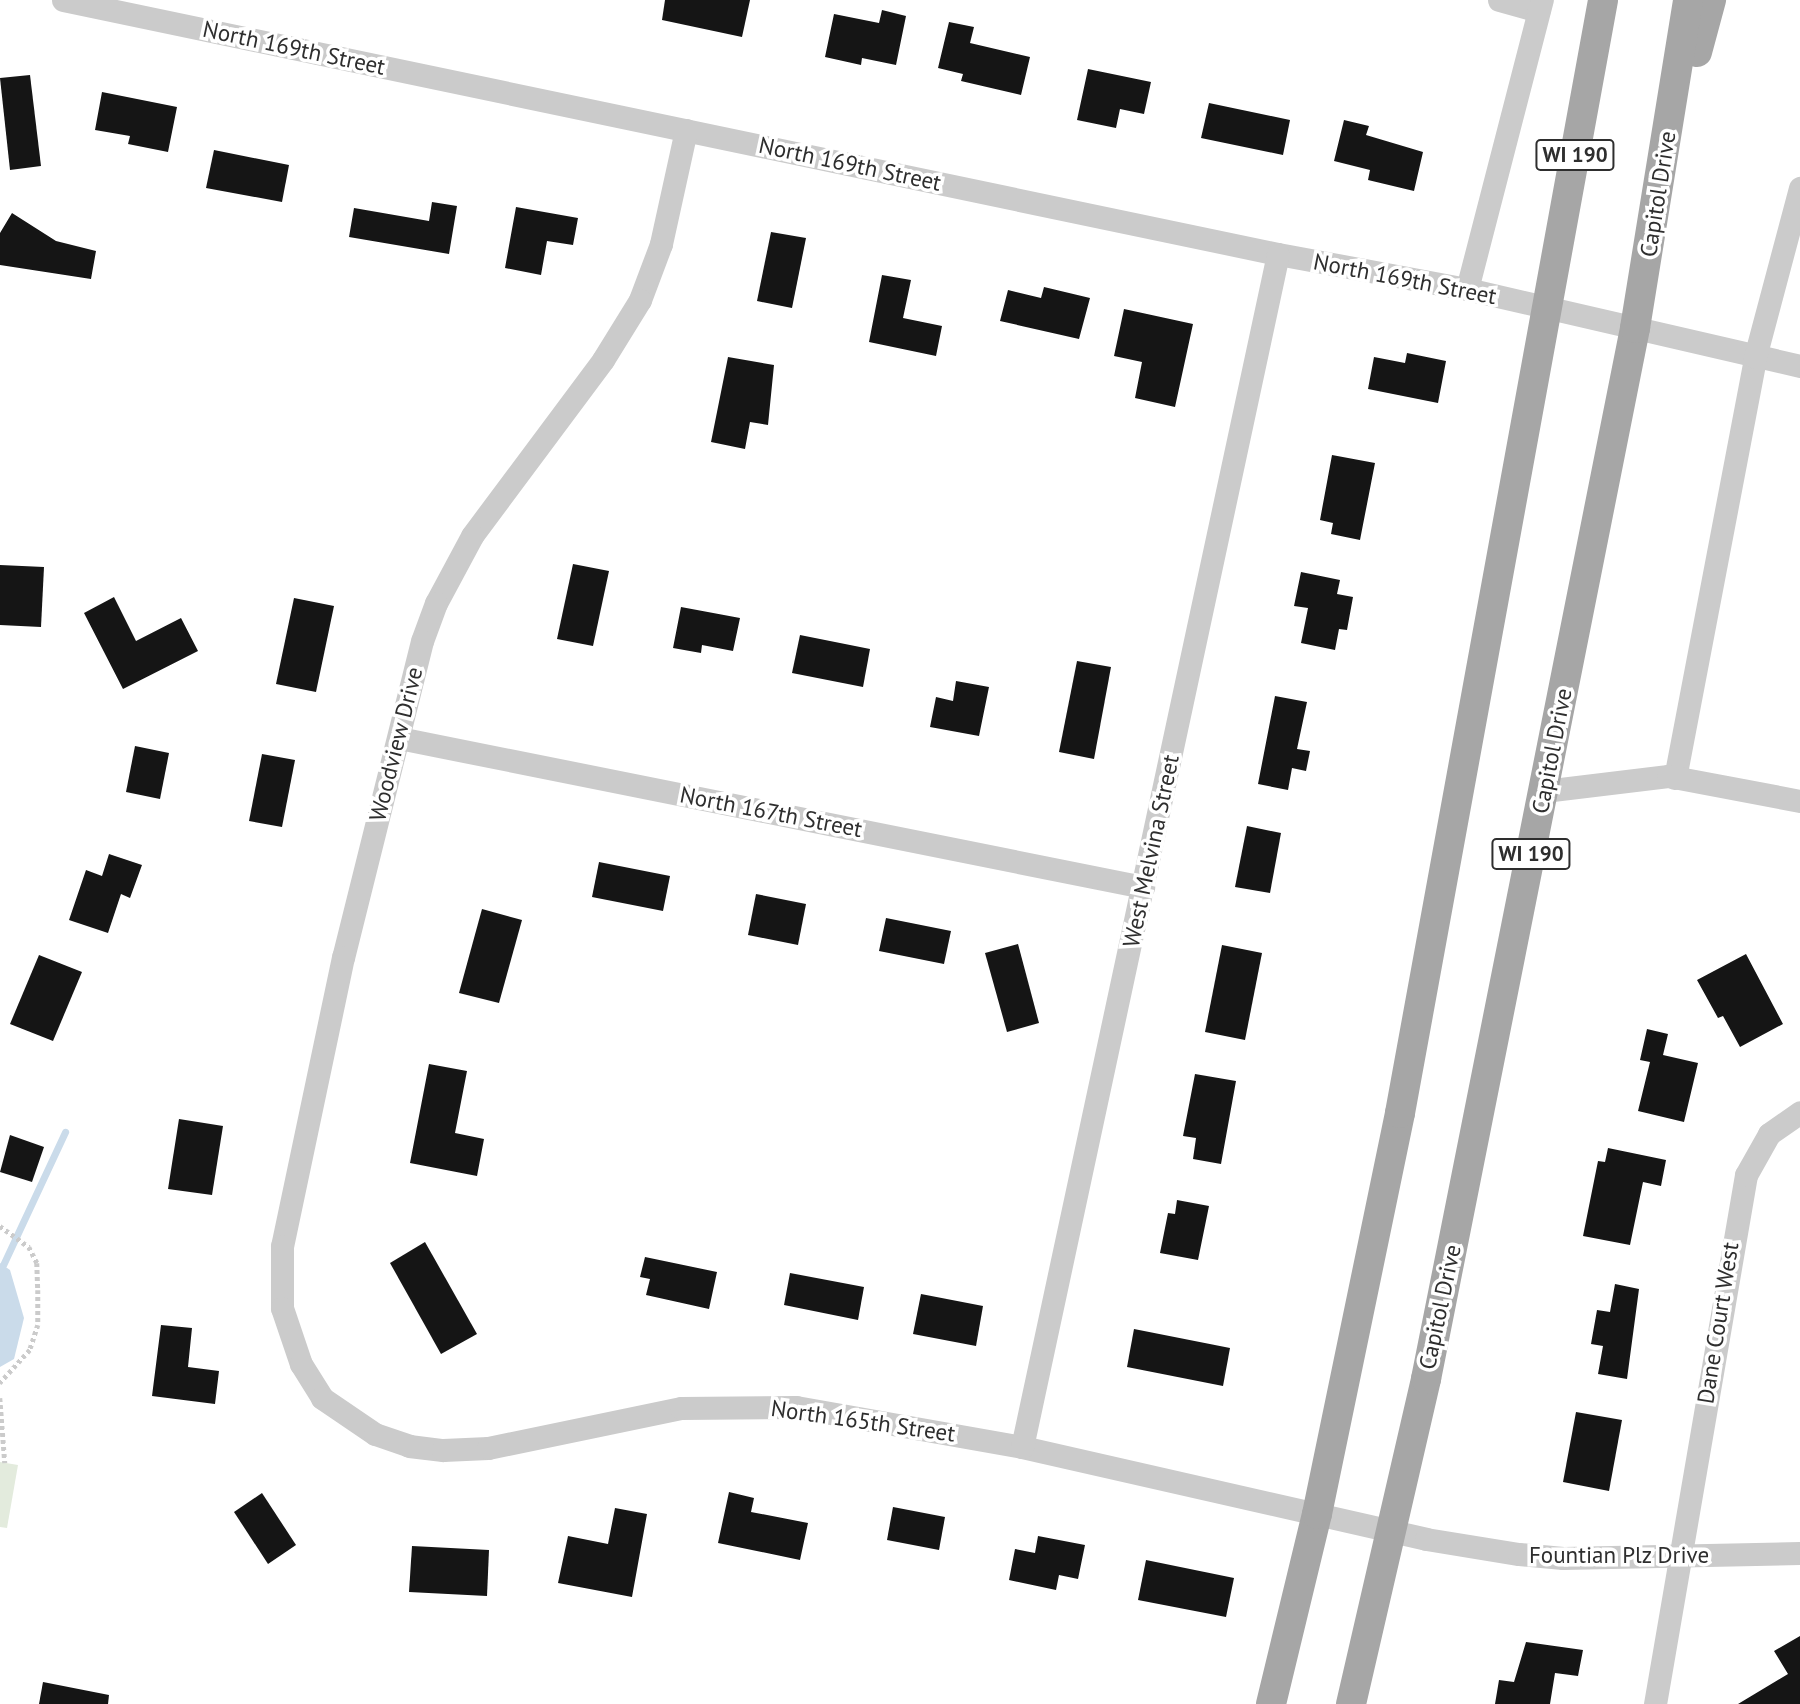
<!DOCTYPE html>
<html>
<head>
<meta charset="utf-8">
<style>
  body { margin:0 }
  #map { position:relative; width:1800px; height:1704px; overflow:hidden; background:#fff; font-family:"PT Sans",sans-serif }
  div>[style] { position:absolute }
  [style*='--x'] { left:calc(var(--x)*1px); top:calc(var(--y)*1px); width:calc(var(--w)*1px); rotate:calc(var(--a)*1deg) }
  .green>* { inset:0; background:#e3ebdd }
  .water>* { inset:0; background:#cadbea }
  .stream>* { height:7px; margin:-3.5px; padding:0 3.5px; transform-origin:3.5px; border-radius:3.5px; background:#cadbea }
  .building>* { inset:0; background:#151515 }
  .path>* { height:4.5px; margin-top:-2.25px; transform-origin:0; background:repeating-linear-gradient(90deg,#cbcbcb 0 3.5px,transparent 0 7px) }
  .minor>* { height:23px; margin:-11.5px; padding:0 11.5px; transform-origin:11.5px; border-radius:11.5px; background:#cbcbcb }
  .major>* { height:30px; margin:-15px; padding:0 15px; transform-origin:15px; border-radius:15px; background:#a6a6a6 }
  span { translate:-50% -50%; white-space:nowrap; text-align:center; line-height:1.15; -webkit-text-stroke:7px #fff; paint-order:stroke }
  .shield-label span { padding:2px 5px; background:#fff; border:2px solid; border-radius:5px; -webkit-text-stroke-width:0 }
  .shield-label { font-size:21px; color:#2e2e2e; font-weight:700 }
  .street-label { font-size:23px; color:#2e2e2e }
</style>
</head>
<body>
<div id="map">
  <div class="green">
    <i style="clip-path:polygon(0 1462px,18px 1465px,7px 1528px,0 1527px)"></i>
  </div>
  <div class="water">
    <i style="clip-path:polygon(0 1263px,10px 1270px,24px 1318px,14px 1359px,0 1367px)"></i>
  </div>
  <div class="stream">
    <i style="--x:3;--y:1265;--w:147;--a:-65"></i>
  </div>
  <div class="building">
    <i style="clip-path:polygon(665px 0,750px 0,742px 37px,662px 20px)"></i>
    <i style="clip-path:polygon(882px 10px,906px 16px,896px 65px,862px 58px,861px 65px,825px 57px,834px 14px,879px 23px)"></i>
    <i style="clip-path:polygon(949px 22px,974px 27px,970px 43px,1030px 57px,1021px 95px,961px 81px,963px 74px,938px 68px)"></i>
    <i style="clip-path:polygon(1088px 69px,1151px 82px,1144px 114px,1120px 109px,1116px 128px,1077px 120px)"></i>
    <i style="clip-path:polygon(30px 75px,41px 166px,10px 170px,0 78px)"></i>
    <i style="clip-path:polygon(102px 92px,177px 107px,168px 152px,128px 144px,130px 136px,95px 130px)"></i>
    <i style="clip-path:polygon(1209px 103px,1290px 120px,1283px 155px,1201px 138px)"></i>
    <i style="clip-path:polygon(1344px 120px,1369px 126px,1366px 135px,1423px 152px,1414px 191px,1368px 180px,1370px 170px,1334px 161px)"></i>
    <i style="clip-path:polygon(214px 150px,289px 165px,282px 202px,206px 188px)"></i>
    <i style="clip-path:polygon(432px 202px,457px 206px,449px 254px,349px 237px,354px 208px,429px 221px)"></i>
    <i style="clip-path:polygon(516px 207px,578px 218px,573px 245px,547px 241px,541px 275px,505px 268px)"></i>
    <i style="clip-path:polygon(12px 213px,56px 241px,96px 251px,91px 279px,0 265px,0 233px)"></i>
    <i style="clip-path:polygon(771px 232px,806px 238px,792px 308px,757px 301px)"></i>
    <i style="clip-path:polygon(882px 275px,911px 280px,903px 318px,942px 326px,936px 356px,869px 342px)"></i>
    <i style="clip-path:polygon(1044px 287px,1090px 298px,1079px 339px,1000px 321px,1008px 290px,1041px 298px)"></i>
    <i style="clip-path:polygon(1124px 309px,1193px 324px,1175px 407px,1135px 398px,1142px 362px,1114px 356px)"></i>
    <i style="clip-path:polygon(1407px 353px,1446px 361px,1438px 403px,1368px 389px,1374px 357px,1405px 363px)"></i>
    <i style="clip-path:polygon(728px 357px,774px 365px,768px 425px,750px 422px,745px 449px,711px 442px)"></i>
    <i style="clip-path:polygon(1332px 455px,1375px 463px,1360px 540px,1331px 534px,1333px 523px,1320px 520px)"></i>
    <i style="clip-path:polygon(573px 564px,609px 571px,593px 646px,557px 639px)"></i>
    <i style="clip-path:polygon(0 565px,44px 567px,41px 627px,0 625px)"></i>
    <i style="clip-path:polygon(1301px 572px,1340px 580px,1337px 594px,1353px 597px,1347px 630px,1339px 629px,1335px 650px,1301px 643px,1308px 608px,1294px 606px)"></i>
    <i style="clip-path:polygon(114px 597px,136px 641px,181px 618px,198px 651px,123px 689px,84px 613px)"></i>
    <i style="clip-path:polygon(294px 598px,334px 606px,316px 692px,276px 684px)"></i>
    <i style="clip-path:polygon(681px 607px,740px 618px,733px 651px,702px 645px,701px 653px,673px 648px)"></i>
    <i style="clip-path:polygon(800px 635px,870px 649px,863px 687px,792px 673px)"></i>
    <i style="clip-path:polygon(1077px 661px,1111px 667px,1094px 759px,1059px 752px)"></i>
    <i style="clip-path:polygon(956px 681px,989px 687px,979px 736px,930px 727px,936px 697px,953px 701px)"></i>
    <i style="clip-path:polygon(1275px 696px,1307px 702px,1297px 749px,1310px 751px,1306px 771px,1292px 768px,1288px 790px,1258px 784px)"></i>
    <i style="clip-path:polygon(135px 746px,169px 753px,160px 799px,126px 792px)"></i>
    <i style="clip-path:polygon(262px 754px,295px 760px,282px 827px,249px 821px)"></i>
    <i style="clip-path:polygon(1247px 826px,1281px 833px,1270px 893px,1235px 887px)"></i>
    <i style="clip-path:polygon(109px 854px,142px 865px,130px 898px,121px 894px,108px 933px,69px 920px,86px 870px,102px 876px)"></i>
    <i style="clip-path:polygon(599px 862px,670px 876px,663px 911px,592px 897px)"></i>
    <i style="clip-path:polygon(756px 894px,806px 904px,798px 945px,748px 935px)"></i>
    <i style="clip-path:polygon(482px 909px,522px 920px,499px 1003px,459px 993px)"></i>
    <i style="clip-path:polygon(886px 918px,951px 931px,944px 964px,879px 951px)"></i>
    <i style="clip-path:polygon(1018px 944px,1039px 1023px,1007px 1032px,985px 953px)"></i>
    <i style="clip-path:polygon(1222px 945px,1262px 953px,1245px 1040px,1205px 1032px)"></i>
    <i style="clip-path:polygon(1746px 954px,1783px 1024px,1740px 1047px,1723px 1016px,1718px 1018px,1697px 980px)"></i>
    <i style="clip-path:polygon(39px 955px,82px 972px,53px 1041px,10px 1024px)"></i>
    <i style="clip-path:polygon(1647px 1029px,1668px 1034px,1663px 1055px,1698px 1063px,1684px 1122px,1638px 1111px,1650px 1062px,1640px 1060px)"></i>
    <i style="clip-path:polygon(429px 1064px,467px 1071px,455px 1133px,484px 1139px,477px 1176px,410px 1163px)"></i>
    <i style="clip-path:polygon(1195px 1074px,1236px 1081px,1221px 1164px,1193px 1159px,1196px 1138px,1183px 1136px)"></i>
    <i style="clip-path:polygon(179px 1119px,223px 1126px,212px 1195px,168px 1189px)"></i>
    <i style="clip-path:polygon(10px 1135px,44px 1147px,32px 1182px,0 1172px)"></i>
    <i style="clip-path:polygon(1608px 1148px,1666px 1160px,1661px 1186px,1643px 1182px,1630px 1245px,1583px 1236px,1598px 1161px,1605px 1162px)"></i>
    <i style="clip-path:polygon(1177px 1200px,1209px 1206px,1198px 1260px,1160px 1253px,1168px 1213px,1175px 1214px)"></i>
    <i style="clip-path:polygon(425px 1242px,477px 1334px,441px 1354px,390px 1263px)"></i>
    <i style="clip-path:polygon(645px 1257px,717px 1272px,709px 1309px,646px 1295px,650px 1279px,640px 1277px)"></i>
    <i style="clip-path:polygon(790px 1273px,864px 1287px,858px 1320px,784px 1305px)"></i>
    <i style="clip-path:polygon(1615px 1284px,1639px 1289px,1627px 1379px,1598px 1374px,1603px 1346px,1591px 1344px,1597px 1310px,1610px 1312px)"></i>
    <i style="clip-path:polygon(921px 1294px,983px 1306px,976px 1346px,913px 1334px)"></i>
    <i style="clip-path:polygon(161px 1325px,192px 1328px,188px 1367px,219px 1371px,215px 1404px,152px 1396px)"></i>
    <i style="clip-path:polygon(1134px 1329px,1230px 1348px,1223px 1386px,1127px 1367px)"></i>
    <i style="clip-path:polygon(1576px 1412px,1622px 1420px,1609px 1491px,1563px 1482px)"></i>
    <i style="clip-path:polygon(729px 1492px,754px 1498px,751px 1512px,808px 1523px,800px 1560px,718px 1543px)"></i>
    <i style="clip-path:polygon(262px 1493px,296px 1545px,268px 1564px,234px 1512px)"></i>
    <i style="clip-path:polygon(893px 1507px,945px 1517px,939px 1550px,887px 1540px)"></i>
    <i style="clip-path:polygon(615px 1508px,647px 1514px,632px 1597px,558px 1583px,568px 1536px,608px 1544px)"></i>
    <i style="clip-path:polygon(1038px 1536px,1085px 1545px,1078px 1579px,1059px 1575px,1056px 1590px,1009px 1580px,1015px 1549px,1035px 1553px)"></i>
    <i style="clip-path:polygon(412px 1546px,489px 1550px,487px 1596px,409px 1592px)"></i>
    <i style="clip-path:polygon(1146px 1560px,1234px 1578px,1226px 1617px,1138px 1600px)"></i>
    <i style="clip-path:polygon(1800px 1636px,1800px 1704px,1738px 1704px,1788px 1674px,1774px 1651px)"></i>
    <i style="clip-path:polygon(1526px 1642px,1583px 1650px,1578px 1676px,1555px 1673px,1550px 1704px,1495px 1704px,1499px 1680px,1514px 1682px)"></i>
    <i style="clip-path:polygon(43px 1682px,109px 1695px,108px 1704px,39px 1704px)"></i>
  </div>
  <div class="path">
    <i style="--x:0;--y:1226;--w:36;--a:36"></i>
    <i style="--x:29;--y:1247;--w:18;--a:63"></i>
    <i style="--x:37;--y:1263;--w:27;--a:88"></i>
    <i style="--x:38;--y:1290;--w:35;--a:90"></i>
    <i style="--x:38;--y:1325;--w:26;--a:108"></i>
    <i style="--x:30;--y:1350;--w:45;--a:132.3"></i>
    <i style="--x:0;--y:1398;--w:65;--a:85.6"></i>
  </div>
  <div class="minor">
    <i style="--x:63;--y:0;--w:1241;--a:11.81"></i>
    <i style="--x:1278;--y:254;--w:192;--a:10.5"></i>
    <i style="--x:1467;--y:289;--w:342;--a:13"></i>
    <i style="--x:1499;--y:0;--w:41;--a:15.4"></i>
    <i style="--x:686;--y:130;--w:117;--a:102.4"></i>
    <i style="--x:661;--y:244;--w:60;--a:110.6"></i>
    <i style="--x:640;--y:300;--w:70;--a:121.7"></i>
    <i style="--x:603;--y:360;--w:219;--a:126.7"></i>
    <i style="--x:472;--y:536;--w:76;--a:118.2"></i>
    <i style="--x:436;--y:603;--w:40;--a:110.2"></i>
    <i style="--x:422;--y:641;--w:326;--a:104"></i>
    <i style="--x:343;--y:957;--w:295;--a:101.9"></i>
    <i style="--x:282;--y:1246;--w:62;--a:90"></i>
    <i style="--x:282;--y:1308;--w:59;--a:71.3"></i>
    <i style="--x:301;--y:1364;--w:40;--a:58"></i>
    <i style="--x:322;--y:1398;--w:64;--a:34.2"></i>
    <i style="--x:375;--y:1434;--w:36;--a:19"></i>
    <i style="--x:409;--y:1446;--w:34;--a:7"></i>
    <i style="--x:443;--y:1450;--w:45;--a:-2.5"></i>
    <i style="--x:488;--y:1448;--w:197;--a:-11.7"></i>
    <i style="--x:681;--y:1408;--w:115;--a:-0.5"></i>
    <i style="--x:796;--y:1407;--w:230;--a:10"></i>
    <i style="--x:1022;--y:1447;--w:414;--a:12.8"></i>
    <i style="--x:1426;--y:1539;--w:94;--a:9.2"></i>
    <i style="--x:1519;--y:1554;--w:44;--a:5.2"></i>
    <i style="--x:1563;--y:1558;--w:237;--a:-1.2"></i>
    <i style="--x:1467;--y:289;--w:299;--a:-75.5"></i>
    <i style="--x:399;--y:738;--w:759;--a:11.32"></i>
    <i style="--x:1675;--y:778;--w:429;--a:-79.2"></i>
    <i style="--x:1755;--y:357;--w:175;--a:-75.1"></i>
    <i style="--x:1544;--y:791;--w:125;--a:-6.9"></i>
    <i style="--x:1668;--y:776;--w:134;--a:10.7"></i>
    <i style="--x:1022;--y:1447;--w:1220;--a:-77.89"></i>
    <i style="--x:1655;--y:1704;--w:537;--a:-80.24"></i>
    <i style="--x:1746;--y:1175;--w:47;--a:-60.7"></i>
    <i style="--x:1769;--y:1134;--w:38;--a:-35"></i>
  </div>
  <div class="major">
    <i style="--x:1697;--y:52;--w:54;--a:-74.9"></i>
    <i style="--x:1271;--y:1704;--w:195;--a:-76.4"></i>
    <i style="--x:1317;--y:1514;--w:409;--a:-78.3"></i>
    <i style="--x:1400;--y:1113;--w:1131;--a:-79.66"></i>
    <i style="--x:1351;--y:1704;--w:334;--a:-77"></i>
    <i style="--x:1426;--y:1379;--w:1072;--a:-78.75"></i>
    <i style="--x:1635;--y:328;--w:332;--a:-80.8"></i>
  </div>
  <div class="shield-label">
    <span style="left:1575px;top:155px">WI 190</span>
    <span style="left:1531px;top:854px">WI 190</span>
  </div>
  <div class="street-label">
    <span style="left:294px;top:48px;rotate:12deg">North 169th Street</span>
    <span style="left:850px;top:164px;rotate:12deg">North 169th Street</span>
    <span style="left:1658px;top:194px;rotate:-81deg">Capitol Drive</span>
    <span style="left:1405px;top:279px;rotate:11deg">North 169th Street</span>
    <span style="left:396px;top:744px;rotate:-76deg">Woodview Drive</span>
    <span style="left:1552px;top:751px;rotate:-79deg">Capitol Drive</span>
    <span style="left:771px;top:812px;rotate:11deg">North 167th Street</span>
    <span style="left:1151px;top:851px;rotate:-78deg">West Melvina Street</span>
    <span style="left:1440px;top:1307px;rotate:-78deg">Capitol Drive</span>
    <span style="left:1718px;top:1323px;rotate:-81deg">Dane Court West</span>
    <span style="left:863px;top:1421px;rotate:8deg">North 165th Street</span>
    <span style="left:1619px;top:1555px">Fountian Plz Drive</span>
  </div>
</div>
</body>
</html>
